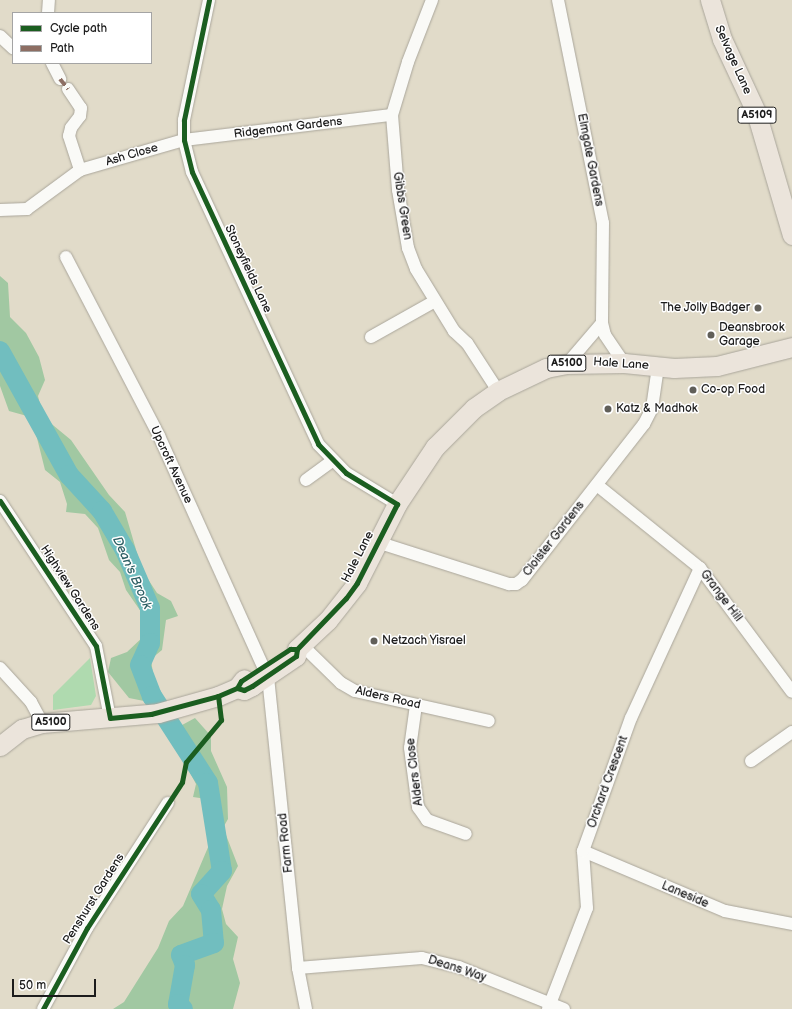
<!DOCTYPE html>
<html>
<head>
<meta charset="utf-8">
<style>
  body { margin:0 }
  #map { position:relative; width:792px; height:1009px; overflow:hidden; background:#e1dbc9; font-family:"Balsamiq Sans",sans-serif }
  div>[style] { position:absolute }
  [style*='--x'] { left:calc(var(--x)*1px); top:calc(var(--y)*1px); width:calc(var(--w)*1px); rotate:calc(var(--a)*1deg) }
  .green>* { inset:0; background:#afdaaf }
  .forest>* { inset:0; background:#a1c8a2 }
  .river>* { height:20px; margin:-10px; padding:0 10px; transform-origin:10px; border-radius:10px; background:#71bebf }
  .roads { filter:drop-shadow(0 0 1px #aaa69b) drop-shadow(0 0 1px #aaa69b) }
  .minor>* { height:12px; margin:-6px; padding:0 6px; transform-origin:6px; border-radius:6px; background:#fafaf7 }
  .primary>* { height:19px; margin:-9.5px; padding:0 9.5px; transform-origin:9.5px; border-radius:9.5px; background:#ebe4db }
  .quiet>* { height:4px; margin-top:-2px; transform-origin:0; background:repeating-linear-gradient(90deg,#8d6e63 0 8px,transparent 0 12px) }
  .cycleway>* { height:5px; margin:-2.5px; padding:0 2.5px; transform-origin:2.5px; border-radius:2.5px; background:#1b5e20 }
  .dots>* { width:11px; height:11px; translate:-50% -50%; box-sizing:border-box; border:2px solid #fff; border-radius:50% }
  span { translate:-50% -50%; white-space:nowrap; text-align:center; line-height:1.15; -webkit-text-stroke:3px #fff; paint-order:stroke }
  .shield-label span { padding:1px 3px; background:#fff; border:1px solid; border-radius:3px; -webkit-text-stroke-width:0 }
  .shield-label { font-size:11px; color:#1c1c1c; font-weight:700 }
  .street-label { font-size:12px; color:#1c1c1c }
  .poi-label { font-size:12px; color:#1c1c1c }
  .right { translate:-100% -50%; text-align:right }
  .left { translate:0 -50%; text-align:left }
  .water-label { font-size:13px; color:#2d5f64; font-style:italic }
  .legend { position:absolute; left:12px; top:12px; width:140px; height:52px; box-sizing:border-box; background:#fff; border:1px solid #a4a4a4; margin:0; padding:5px 7px; list-style:none; font-size:12px; color:#1c1c1c }
  .legend li { display:flex; align-items:center; gap:8px; height:20px }
  .legend b { width:20px; border:1px solid #a4a4a4 }
  .scale { position:absolute; left:12px; top:979px; width:84px; height:18px; box-sizing:border-box; border:2px solid #1c1c1c; border-top:0; padding-left:5px; font-size:12px; line-height:14px; white-space:nowrap; color:#1c1c1c; -webkit-text-stroke:3px #fff; paint-order:stroke }
</style>
</head>
<body>
<div id="map">
  <div class="green">
    <i style="clip-path:polygon(90px 658px,96px 696px,91px 705px,53px 710px,53px 695px)"></i>
  </div>
  <div class="forest">
    <i style="clip-path:polygon(0 276px,8px 283px,10px 317px,26px 333px,39px 357px,45px 380px,38px 396px,41px 408px,27px 416px,9px 411px,0 386px)"></i>
    <i style="clip-path:polygon(48px 421px,71px 440px,109px 495px,125px 512px,142px 570px,157px 593px,171px 601px,178px 616px,166px 620px,162px 650px,151px 659px,156px 696px,144px 701px,129px 698px,108px 672px,111px 658px,127px 652px,145px 635px,146px 619px,126px 590px,120px 572px,109px 560px,98px 528px,85px 514px,66px 512px,67px 504px,60px 482px,45px 470px,35px 430px)"></i>
    <i style="clip-path:polygon(195px 718px,211px 736px,211px 751px,227px 787px,228px 819px,224px 826px,211px 829px,208px 821px,217px 813px,220px 801px,193px 797px,196px 784px,180px 754px,178px 739px,171px 731px)"></i>
    <i style="clip-path:polygon(226px 835px,238px 866px,227px 886px,222px 909px,226px 924px,238px 937px,233px 959px,240px 983px,233px 1009px,113px 1009px,124px 1002px,158px 948px,169px 921px,183px 906px,209px 845px)"></i>
  </div>
  <div class="river">
    <i style="--x:0;--y:351;--w:142;--a:60.9"></i>
    <i style="--x:69;--y:475;--w:49;--a:47.5"></i>
    <i style="--x:102;--y:511;--w:45;--a:59.5"></i>
    <i style="--x:125;--y:550;--w:63;--a:66.7"></i>
    <i style="--x:150;--y:608;--w:35;--a:90"></i>
    <i style="--x:150;--y:643;--w:24;--a:114"></i>
    <i style="--x:140;--y:665;--w:33;--a:69"></i>
    <i style="--x:152;--y:696;--w:103;--a:57.2"></i>
    <i style="--x:208;--y:783;--w:89;--a:81"></i>
    <i style="--x:222;--y:871;--w:31;--a:132"></i>
    <i style="--x:201;--y:894;--w:19;--a:58"></i>
    <i style="--x:211;--y:910;--w:33;--a:85"></i>
    <i style="--x:214;--y:943;--w:35;--a:160"></i>
    <i style="--x:181;--y:955;--w:11;--a:68"></i>
    <i style="--x:185;--y:965;--w:40;--a:100"></i>
    <i style="--x:178;--y:1004;--w:7;--a:45"></i>
  </div>
  <div class="roads">
    <div class="minor">
      <i style="--x:209;--y:0;--w:123;--a:101.8"></i>
      <i style="--x:184;--y:120;--w:20;--a:90"></i>
      <i style="--x:184;--y:140;--w:33;--a:76"></i>
      <i style="--x:192;--y:172;--w:300;--a:65.1"></i>
      <i style="--x:318;--y:444;--w:40;--a:46"></i>
      <i style="--x:346;--y:473;--w:60;--a:31.3"></i>
      <i style="--x:432;--y:0;--w:66;--a:111.2"></i>
      <i style="--x:408;--y:62;--w:55;--a:106.8"></i>
      <i style="--x:392;--y:115;--w:75;--a:85.4"></i>
      <i style="--x:398;--y:190;--w:59;--a:80.2"></i>
      <i style="--x:408;--y:248;--w:22;--a:69"></i>
      <i style="--x:416;--y:269;--w:73;--a:58.5"></i>
      <i style="--x:454;--y:331;--w:18;--a:43"></i>
      <i style="--x:467;--y:343;--w:57;--a:57.1"></i>
      <i style="--x:558;--y:0;--w:227;--a:78.6"></i>
      <i style="--x:603;--y:223;--w:100;--a:90.6"></i>
      <i style="--x:602;--y:323;--w:12;--a:76"></i>
      <i style="--x:605;--y:335;--w:34;--a:56"></i>
      <i style="--x:48;--y:13;--w:13;--a:-86"></i>
      <i style="--x:0;--y:36;--w:18;--a:43"></i>
      <i style="--x:52;--y:63;--w:18;--a:63"></i>
      <i style="--x:68;--y:89;--w:23;--a:56"></i>
      <i style="--x:81;--y:108;--w:8;--a:97"></i>
      <i style="--x:80;--y:116;--w:15;--a:127"></i>
      <i style="--x:71;--y:128;--w:8;--a:104"></i>
      <i style="--x:69;--y:136;--w:36;--a:72"></i>
      <i style="--x:0;--y:210;--w:27;--a:-2"></i>
      <i style="--x:27;--y:209;--w:66;--a:-36.3"></i>
      <i style="--x:80;--y:170;--w:108;--a:-16.1"></i>
      <i style="--x:184;--y:140;--w:209;--a:-6.9"></i>
      <i style="--x:66;--y:257;--w:202;--a:62.5"></i>
      <i style="--x:159;--y:436;--w:265;--a:65.7"></i>
      <i style="--x:268;--y:677;--w:293;--a:84.1"></i>
      <i style="--x:298;--y:968;--w:42;--a:79"></i>
      <i style="--x:371;--y:337;--w:73;--a:-29.4"></i>
      <i style="--x:567;--y:364;--w:54;--a:-49.5"></i>
      <i style="--x:306;--y:480;--w:32;--a:-36"></i>
      <i style="--x:597;--y:485;--w:132;--a:38.9"></i>
      <i style="--x:700;--y:568;--w:154;--a:53.4"></i>
      <i style="--x:0;--y:501;--w:174;--a:56.5"></i>
      <i style="--x:96;--y:646;--w:73;--a:79"></i>
      <i style="--x:377;--y:542;--w:139;--a:17.7"></i>
      <i style="--x:509;--y:584;--w:7;--a:0"></i>
      <i style="--x:516;--y:584;--w:7;--a:-34"></i>
      <i style="--x:522;--y:580;--w:198;--a:-52"></i>
      <i style="--x:644;--y:424;--w:18;--a:-63"></i>
      <i style="--x:652;--y:408;--w:41;--a:-81.7"></i>
      <i style="--x:302;--y:645;--w:54;--a:44.3"></i>
      <i style="--x:341;--y:683;--w:16;--a:30"></i>
      <i style="--x:355;--y:691;--w:137;--a:12.6"></i>
      <i style="--x:0;--y:668;--w:46;--a:47.6"></i>
      <i style="--x:31;--y:702;--w:24;--a:62"></i>
      <i style="--x:416;--y:705;--w:43;--a:97.9"></i>
      <i style="--x:410;--y:748;--w:60;--a:82.3"></i>
      <i style="--x:418;--y:807;--w:16;--a:55"></i>
      <i style="--x:427;--y:820;--w:41;--a:19.7"></i>
      <i style="--x:751;--y:761;--w:50;--a:-35.3"></i>
      <i style="--x:583;--y:851;--w:154;--a:22.9"></i>
      <i style="--x:725;--y:911;--w:68;--a:11"></i>
      <i style="--x:298;--y:968;--w:124;--a:-4.6"></i>
      <i style="--x:422;--y:958;--w:38;--a:14"></i>
      <i style="--x:459;--y:967;--w:113;--a:21.8"></i>
      <i style="--x:43;--y:1009;--w:92;--a:-61.5"></i>
      <i style="--x:87;--y:928;--w:149;--a:-57.1"></i>
      <i style="--x:548;--y:1009;--w:108;--a:-68.9"></i>
      <i style="--x:587;--y:908;--w:57;--a:-94"></i>
      <i style="--x:583;--y:851;--w:141;--a:-70.2"></i>
      <i style="--x:631;--y:718;--w:165;--a:-65.3"></i>
    </div>
    <div class="primary">
      <i style="--x:710;--y:0;--w:41;--a:72.9"></i>
      <i style="--x:722;--y:39;--w:81;--a:65"></i>
      <i style="--x:756;--y:112;--w:128;--a:73.7"></i>
      <i style="--x:237;--y:688;--w:7;--a:16"></i>
      <i style="--x:244;--y:690;--w:9;--a:-27"></i>
      <i style="--x:252;--y:686;--w:53;--a:-34.3"></i>
      <i style="--x:296;--y:656;--w:7;--a:-82"></i>
      <i style="--x:297;--y:649;--w:42;--a:-43.1"></i>
      <i style="--x:328;--y:620;--w:47;--a:-51.9"></i>
      <i style="--x:357;--y:583;--w:89;--a:-63.1"></i>
      <i style="--x:397;--y:504;--w:69;--a:-56.3"></i>
      <i style="--x:435;--y:447;--w:55;--a:-45"></i>
      <i style="--x:474;--y:408;--w:29;--a:-35"></i>
      <i style="--x:498;--y:391;--w:53;--a:-25.6"></i>
      <i style="--x:546;--y:368;--w:21;--a:-11"></i>
      <i style="--x:567;--y:364;--w:57;--a:-1"></i>
      <i style="--x:624;--y:363;--w:50;--a:5.7"></i>
      <i style="--x:674;--y:368;--w:43;--a:-2.7"></i>
      <i style="--x:717;--y:366;--w:77;--a:-14.2"></i>
      <i style="--x:0;--y:746;--w:28;--a:-38"></i>
      <i style="--x:22;--y:729;--w:21;--a:-17"></i>
      <i style="--x:42;--y:723;--w:116;--a:-4.9"></i>
      <i style="--x:158;--y:713;--w:62;--a:-15.8"></i>
      <i style="--x:218;--y:696;--w:21;--a:-23"></i>
      <i style="--x:237;--y:688;--w:11;--a:-52"></i>
    </div>
  </div>
  <div class="quiet">
    <i style="--x:60;--y:79;--w:13;--a:51"></i>
  </div>
  <div class="cycleway">
    <i style="--x:209;--y:0;--w:123;--a:101.8"></i>
    <i style="--x:184;--y:120;--w:20;--a:90"></i>
    <i style="--x:184;--y:140;--w:33;--a:76"></i>
    <i style="--x:192;--y:172;--w:300;--a:65.1"></i>
    <i style="--x:318;--y:444;--w:40;--a:46"></i>
    <i style="--x:346;--y:473;--w:60;--a:31.3"></i>
    <i style="--x:397;--y:504;--w:89;--a:116.9"></i>
    <i style="--x:357;--y:583;--w:19;--a:126"></i>
    <i style="--x:346;--y:598;--w:71;--a:133.9"></i>
    <i style="--x:297;--y:649;--w:7;--a:98"></i>
    <i style="--x:296;--y:656;--w:53;--a:145.7"></i>
    <i style="--x:252;--y:686;--w:9;--a:153"></i>
    <i style="--x:244;--y:690;--w:7;--a:-164"></i>
    <i style="--x:0;--y:501;--w:174;--a:56.5"></i>
    <i style="--x:96;--y:646;--w:73;--a:79"></i>
    <i style="--x:110;--y:718;--w:41;--a:-5.6"></i>
    <i style="--x:151;--y:714;--w:69;--a:-15"></i>
    <i style="--x:218;--y:696;--w:21;--a:-23"></i>
    <i style="--x:237;--y:688;--w:8;--a:-60"></i>
    <i style="--x:241;--y:681;--w:59;--a:-33.1"></i>
    <i style="--x:290;--y:649;--w:7;--a:0"></i>
    <i style="--x:43;--y:1009;--w:92;--a:-61.5"></i>
    <i style="--x:87;--y:928;--w:174;--a:-56.9"></i>
    <i style="--x:182;--y:782;--w:20;--a:-79"></i>
    <i style="--x:186;--y:762;--w:55;--a:-50.2"></i>
    <i style="--x:221;--y:720;--w:24;--a:-97"></i>
  </div>
  <div class="dots">
    <i style="left:758px;top:308px;background:#615f59"></i>
    <i style="left:711px;top:335px;background:#615f59"></i>
    <i style="left:693px;top:390px;background:#615f59"></i>
    <i style="left:608px;top:409px;background:#615f59"></i>
    <i style="left:374px;top:641px;background:#615f59"></i>
  </div>
  <div class="shield-label">
    <span style="left:757px;top:115px">A5109</span>
    <span style="left:567px;top:363px">A5100</span>
    <span style="left:51px;top:722px">A5100</span>
  </div>
  <div class="street-label">
    <span style="left:733px;top:60px;rotate:66deg">Selvage Lane</span>
    <span style="left:288px;top:128px;rotate:-7deg">Ridgemont Gardens</span>
    <span style="left:132px;top:155px;rotate:-16deg">Ash Close</span>
    <span style="left:590px;top:160px;rotate:79deg">Elmgate Gardens</span>
    <span style="left:402px;top:206px;rotate:81deg">Gibbs Green</span>
    <span style="left:248px;top:269px;rotate:65deg">Stoneyfields Lane</span>
    <span style="left:621px;top:364px;rotate:4deg">Hale Lane</span>
    <span style="left:171px;top:465px;rotate:65deg">Upcroft Avenue</span>
    <span style="left:554px;top:539px;rotate:-52deg">Cloister Gardens</span>
    <span style="left:358px;top:557px;rotate:-63deg">Hale Lane</span>
    <span style="left:70px;top:588px;rotate:57deg">Highview Gardens</span>
    <span style="left:721px;top:596px;rotate:53deg">Grange Hill</span>
    <span style="left:388px;top:698px;rotate:13deg">Alders Road</span>
    <span style="left:415px;top:772px;rotate:-97deg">Alders Close</span>
    <span style="left:608px;top:782px;rotate:-70deg">Orchard Crescent</span>
    <span style="left:286px;top:843px;rotate:-96deg">Farm Road</span>
    <span style="left:685px;top:895px;rotate:23deg">Laneside</span>
    <span style="left:94px;top:899px;rotate:-58deg">Penshurst Gardens</span>
    <span style="left:457px;top:969px;rotate:18deg">Deans Way</span>
  </div>
  <div class="poi-label">
    <span class="right" style="left:750px;top:308px">The Jolly Badger</span>
    <span class="left" style="left:719px;top:335px">Deansbrook<br>Garage</span>
    <span class="left" style="left:701px;top:390px">Co-op Food</span>
    <span class="left" style="left:616px;top:409px">Katz &amp; Madhok</span>
    <span class="left" style="left:382px;top:641px">Netzach Yisrael</span>
  </div>
  <div class="water-label">
    <span style="left:132px;top:573px;rotate:66deg">Dean's Brook</span>
  </div>
  <ul class="legend">
  <li><b style="height:5px;background:#1b5e20"></b>Cycle path</li>
  <li><b style="height:5px;background:#8d6e63"></b>Path</li>
  </ul>
  <div class="scale">50 m</div>
</div>
</body>
</html>
